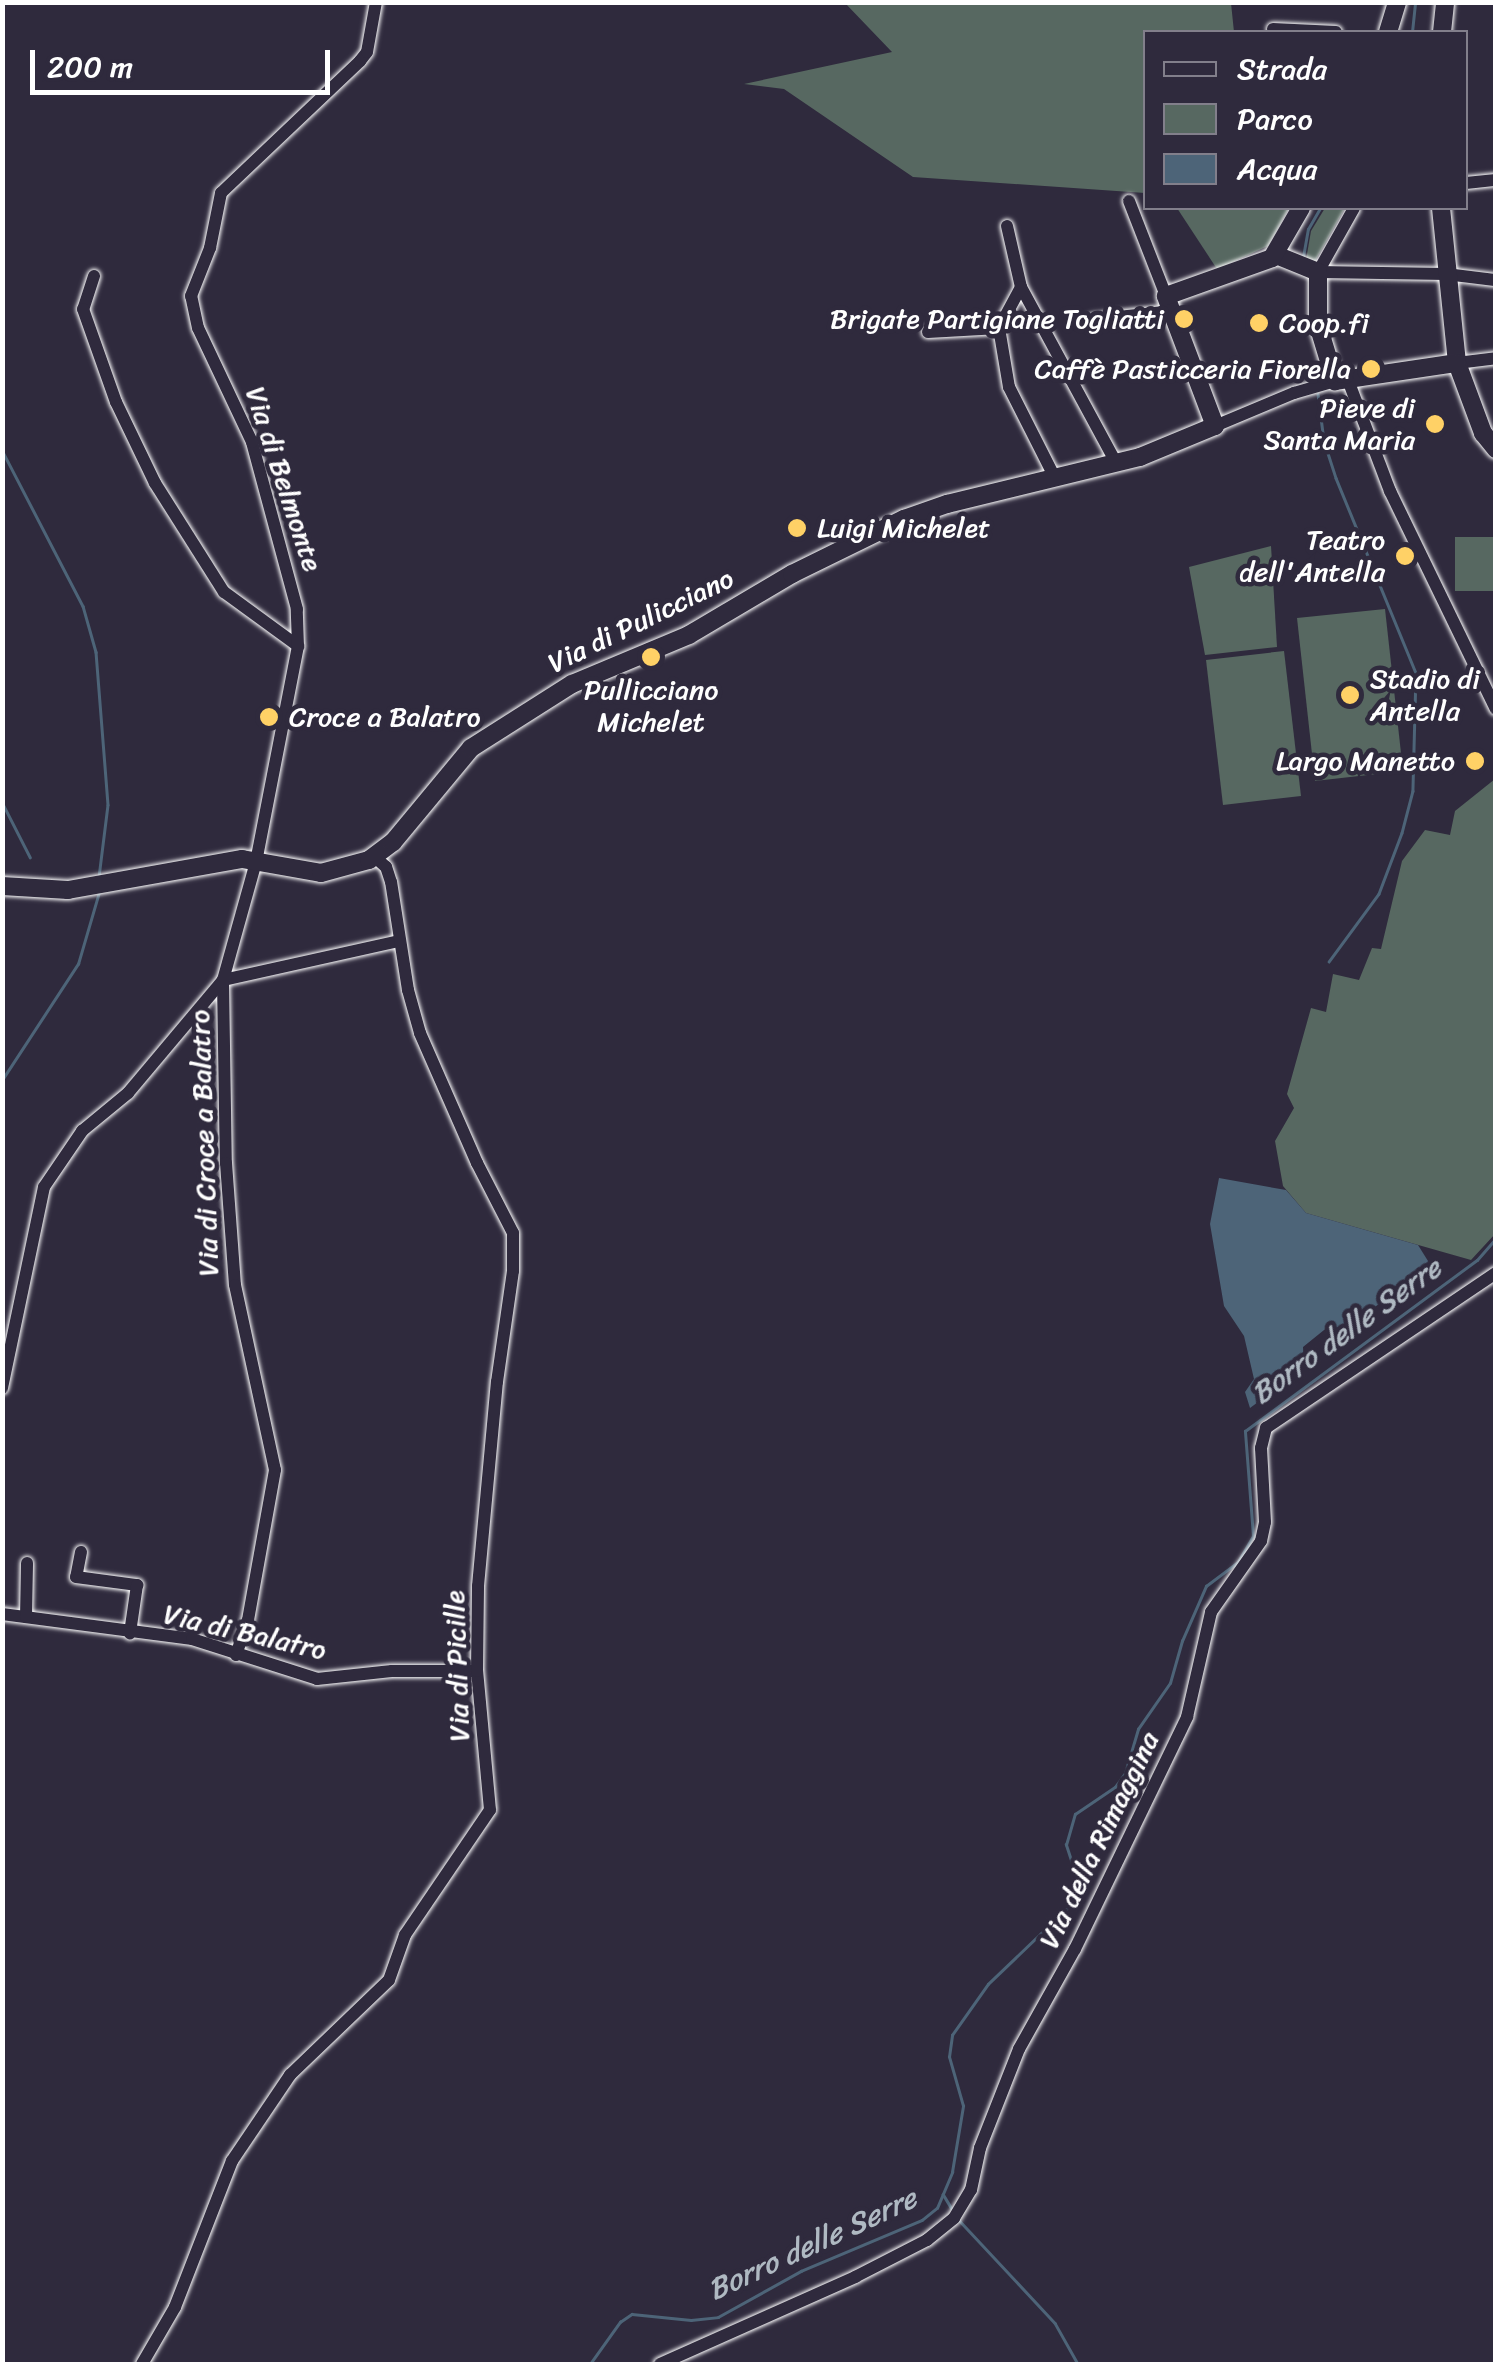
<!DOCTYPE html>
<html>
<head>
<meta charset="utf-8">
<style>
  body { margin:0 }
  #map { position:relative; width:1498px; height:2367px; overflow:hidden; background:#2f2a3d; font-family:Sriracha,sans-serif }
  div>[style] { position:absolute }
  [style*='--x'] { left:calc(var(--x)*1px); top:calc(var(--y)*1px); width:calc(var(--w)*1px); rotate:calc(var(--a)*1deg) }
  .green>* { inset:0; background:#576861 }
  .water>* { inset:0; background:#4d6478 }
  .stream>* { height:2.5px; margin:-1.25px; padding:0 1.25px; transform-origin:1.25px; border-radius:1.25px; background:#4d6478 }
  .roads { filter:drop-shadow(0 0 2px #fff) drop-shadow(0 0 2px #fff) }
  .street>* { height:12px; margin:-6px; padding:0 6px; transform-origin:6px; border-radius:6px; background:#2f2a3d }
  .secondary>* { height:18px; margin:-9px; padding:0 9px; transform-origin:9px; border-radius:9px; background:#2f2a3d }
  .dots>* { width:28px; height:28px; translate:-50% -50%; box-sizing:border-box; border:5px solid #2f2a3d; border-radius:50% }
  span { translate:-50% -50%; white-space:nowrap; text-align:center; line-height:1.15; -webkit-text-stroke:9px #2f2a3d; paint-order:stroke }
  .poi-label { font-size:28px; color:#fff }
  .right { translate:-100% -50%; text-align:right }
  .left { translate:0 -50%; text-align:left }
  .street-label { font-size:28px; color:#fff }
  .water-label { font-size:30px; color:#afb9c2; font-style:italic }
  .frame { position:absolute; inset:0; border:5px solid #fff; pointer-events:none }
  .legend { position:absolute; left:1143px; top:30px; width:325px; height:180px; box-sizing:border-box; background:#2f2a3d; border:2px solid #827f8b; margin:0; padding:12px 18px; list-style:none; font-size:30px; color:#fff }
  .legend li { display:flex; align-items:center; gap:20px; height:50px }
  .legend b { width:50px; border:2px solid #827f8b }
  .scale { position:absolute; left:30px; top:50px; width:300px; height:45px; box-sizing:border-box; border:5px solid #fff; border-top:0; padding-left:12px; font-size:30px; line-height:35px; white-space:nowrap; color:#fff; -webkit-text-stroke:8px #2f2a3d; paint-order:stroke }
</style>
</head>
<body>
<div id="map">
  <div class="green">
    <i style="clip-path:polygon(845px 3px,1231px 3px,1234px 32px,1146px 32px,1145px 193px,913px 177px,784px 89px,744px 84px,892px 52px)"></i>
    <i style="clip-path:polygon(1177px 208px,1289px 208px,1268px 246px,1217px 269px)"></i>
    <i style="clip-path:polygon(1325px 208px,1345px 208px,1314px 263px,1306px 260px,1311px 231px)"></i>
    <i style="clip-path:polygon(1455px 537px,1495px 537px,1495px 591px,1455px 591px)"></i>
    <i style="clip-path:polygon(1271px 546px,1277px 647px,1205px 655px,1189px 567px)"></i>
    <i style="clip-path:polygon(1385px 609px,1403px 771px,1315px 781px,1297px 618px)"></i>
    <i style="clip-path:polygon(1284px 651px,1301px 796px,1223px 805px,1206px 660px)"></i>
    <i style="clip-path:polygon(1495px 779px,1495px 1234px,1471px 1260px,1306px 1213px,1283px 1186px,1275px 1141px,1294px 1108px,1287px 1094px,1311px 1008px,1326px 1012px,1333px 974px,1359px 980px,1372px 948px,1381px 949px,1402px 861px,1425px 830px,1450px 835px,1455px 811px)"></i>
  </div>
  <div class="water">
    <i style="clip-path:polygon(1219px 1178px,1286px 1190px,1306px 1213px,1418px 1245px,1433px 1269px,1333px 1334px,1329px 1326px,1303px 1347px,1304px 1368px,1250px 1408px,1245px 1392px,1254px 1379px,1244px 1336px,1224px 1306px,1210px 1224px)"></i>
  </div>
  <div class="stream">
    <i style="--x:1412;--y:32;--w:30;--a:-84"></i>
    <i style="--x:1303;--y:257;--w:28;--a:-80"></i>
    <i style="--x:1308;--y:229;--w:24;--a:-60"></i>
    <i style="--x:1318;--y:394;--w:47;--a:82.7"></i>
    <i style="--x:1324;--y:441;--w:39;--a:72"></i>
    <i style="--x:1336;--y:478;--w:211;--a:67.7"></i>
    <i style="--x:1416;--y:673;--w:118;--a:91.5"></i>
    <i style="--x:1413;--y:791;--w:43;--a:104.7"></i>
    <i style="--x:1402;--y:833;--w:65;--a:110.7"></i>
    <i style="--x:1379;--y:894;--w:84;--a:126.3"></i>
    <i style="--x:2;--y:450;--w:176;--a:62.6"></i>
    <i style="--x:83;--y:606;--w:48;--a:74.2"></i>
    <i style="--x:96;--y:652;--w:153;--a:85.5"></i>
    <i style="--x:108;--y:805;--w:73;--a:97.1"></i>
    <i style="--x:2;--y:802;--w:62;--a:63"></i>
    <i style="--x:2;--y:1080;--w:139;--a:-56.8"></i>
    <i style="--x:78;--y:964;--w:75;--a:-73.7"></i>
    <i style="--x:943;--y:2194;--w:17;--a:59"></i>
    <i style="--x:959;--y:2220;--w:141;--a:47"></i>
    <i style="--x:1055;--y:2323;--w:47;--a:60.7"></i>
    <i style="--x:590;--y:2364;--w:52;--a:-54.5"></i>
    <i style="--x:620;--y:2322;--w:14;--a:-34"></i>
    <i style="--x:632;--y:2314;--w:59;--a:5.8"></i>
    <i style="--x:691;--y:2320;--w:27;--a:-6"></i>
    <i style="--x:718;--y:2317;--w:95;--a:-29"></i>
    <i style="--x:801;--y:2271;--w:131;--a:-22.9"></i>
    <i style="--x:922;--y:2220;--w:19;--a:-39"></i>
    <i style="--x:937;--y:2208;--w:39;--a:-67"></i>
    <i style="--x:952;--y:2172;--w:67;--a:-80.5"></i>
    <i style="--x:963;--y:2106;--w:51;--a:-105.9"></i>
    <i style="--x:949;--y:2057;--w:22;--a:-82"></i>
    <i style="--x:952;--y:2035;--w:62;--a:-54.8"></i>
    <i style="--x:988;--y:1984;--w:130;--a:-43.8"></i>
    <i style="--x:1082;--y:1894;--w:52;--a:-108.1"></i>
    <i style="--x:1066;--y:1845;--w:32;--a:-74"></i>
    <i style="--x:1075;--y:1814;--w:48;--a:-34"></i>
    <i style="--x:1115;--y:1787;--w:17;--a:-54"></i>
    <i style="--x:1125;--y:1773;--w:46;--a:-73.5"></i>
    <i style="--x:1138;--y:1729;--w:56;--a:-55.2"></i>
    <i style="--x:1170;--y:1683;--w:44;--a:-74.1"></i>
    <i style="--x:1182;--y:1641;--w:60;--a:-66.4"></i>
    <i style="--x:1206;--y:1586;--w:40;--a:-37"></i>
    <i style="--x:1238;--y:1562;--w:30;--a:-60"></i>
    <i style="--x:1253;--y:1536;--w:105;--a:-94.4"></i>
    <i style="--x:1245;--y:1431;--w:288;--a:-36.4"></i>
    <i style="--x:1477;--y:1260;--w:29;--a:-49"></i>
  </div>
  <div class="roads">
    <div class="street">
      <i style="--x:1273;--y:29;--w:63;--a:2.7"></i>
      <i style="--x:1466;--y:183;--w:30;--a:-6"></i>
      <i style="--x:1129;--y:201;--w:102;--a:68.7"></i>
      <i style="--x:1007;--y:226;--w:63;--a:77.1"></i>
      <i style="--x:1021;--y:287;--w:200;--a:61.6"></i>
      <i style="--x:1318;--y:272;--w:128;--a:0.9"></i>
      <i style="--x:1446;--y:274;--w:49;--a:7"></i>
      <i style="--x:1318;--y:272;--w:73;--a:-60.6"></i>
      <i style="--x:94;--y:276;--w:35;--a:108"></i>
      <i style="--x:83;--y:309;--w:99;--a:70.5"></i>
      <i style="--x:116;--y:402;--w:90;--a:64.3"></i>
      <i style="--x:155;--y:483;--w:129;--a:57.7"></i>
      <i style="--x:224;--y:592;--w:92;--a:36.1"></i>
      <i style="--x:1021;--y:287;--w:47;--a:118.2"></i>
      <i style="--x:999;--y:328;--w:60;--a:80.4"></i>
      <i style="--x:1009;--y:387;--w:104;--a:63.2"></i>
      <i style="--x:1092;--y:320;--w:81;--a:-6.4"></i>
      <i style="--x:928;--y:332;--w:71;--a:-3.2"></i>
      <i style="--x:1457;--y:363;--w:39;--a:-7"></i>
      <i style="--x:1348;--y:380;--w:119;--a:69.3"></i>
      <i style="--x:1390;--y:491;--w:242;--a:64.1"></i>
      <i style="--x:1215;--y:426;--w:86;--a:-22.7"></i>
      <i style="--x:1294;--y:393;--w:43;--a:-16.3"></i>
      <i style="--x:223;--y:980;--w:180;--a:-12.5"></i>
      <i style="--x:223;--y:982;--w:181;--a:89.1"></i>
      <i style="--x:226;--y:1163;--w:122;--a:85.8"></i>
      <i style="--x:235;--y:1285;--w:189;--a:77.8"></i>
      <i style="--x:275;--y:1470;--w:152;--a:100.2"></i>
      <i style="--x:248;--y:1620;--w:37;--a:109"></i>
      <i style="--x:2;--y:1388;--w:205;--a:-78.2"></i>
      <i style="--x:44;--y:1187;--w:68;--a:-55.8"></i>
      <i style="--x:82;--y:1131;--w:60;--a:-39.6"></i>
      <i style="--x:128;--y:1093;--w:148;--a:-49.9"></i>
      <i style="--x:223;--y:980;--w:123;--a:-74.4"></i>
      <i style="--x:256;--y:862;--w:220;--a:-79"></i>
      <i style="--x:298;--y:646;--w:37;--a:-92"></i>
      <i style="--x:297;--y:609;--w:173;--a:-105.1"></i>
      <i style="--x:252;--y:442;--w:126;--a:-115.3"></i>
      <i style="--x:198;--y:328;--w:33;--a:-102"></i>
      <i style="--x:191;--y:296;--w:52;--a:-68.4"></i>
      <i style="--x:210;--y:248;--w:56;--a:-78.7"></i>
      <i style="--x:221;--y:193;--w:192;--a:-43.5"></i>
      <i style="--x:360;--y:61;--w:11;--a:-52"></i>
      <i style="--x:367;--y:52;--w:51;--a:-79.8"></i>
      <i style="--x:81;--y:1552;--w:25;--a:101"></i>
      <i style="--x:76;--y:1577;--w:62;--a:7.5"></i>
      <i style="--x:137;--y:1585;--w:49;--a:98.3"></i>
      <i style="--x:2;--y:1614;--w:192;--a:7.5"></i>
      <i style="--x:192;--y:1639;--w:131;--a:17.7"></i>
      <i style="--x:317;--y:1679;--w:75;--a:-6.1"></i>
      <i style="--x:392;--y:1671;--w:85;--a:0"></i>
      <i style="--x:26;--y:1617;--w:54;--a:-88.9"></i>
      <i style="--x:142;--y:2364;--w:66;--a:-59.9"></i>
      <i style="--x:175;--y:2307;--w:157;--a:-68.7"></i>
      <i style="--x:232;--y:2161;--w:104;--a:-56"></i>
      <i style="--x:290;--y:2075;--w:137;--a:-43.8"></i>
      <i style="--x:389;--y:1980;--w:48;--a:-70.4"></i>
      <i style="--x:405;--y:1935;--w:151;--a:-55.8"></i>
      <i style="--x:490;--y:1810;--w:140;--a:-95.3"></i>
      <i style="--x:477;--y:1671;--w:85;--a:-89.3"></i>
      <i style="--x:478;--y:1586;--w:205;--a:-84.7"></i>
      <i style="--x:497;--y:1382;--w:112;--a:-81.8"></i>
      <i style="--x:513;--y:1271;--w:38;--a:-90"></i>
      <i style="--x:513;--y:1233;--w:79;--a:-117.2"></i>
      <i style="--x:477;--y:1163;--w:142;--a:-113.7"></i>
      <i style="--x:420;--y:1033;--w:45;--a:-105.6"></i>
      <i style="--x:408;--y:990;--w:109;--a:-98.9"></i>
      <i style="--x:391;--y:882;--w:16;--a:-108"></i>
      <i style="--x:386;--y:867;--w:15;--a:-138"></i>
      <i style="--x:660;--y:2364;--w:214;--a:-24"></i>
      <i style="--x:855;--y:2277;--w:81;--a:-27.2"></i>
      <i style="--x:927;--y:2240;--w:35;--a:-39"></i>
      <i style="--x:954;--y:2218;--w:33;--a:-59"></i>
      <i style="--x:971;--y:2190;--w:43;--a:-77.9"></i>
      <i style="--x:980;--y:2148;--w:106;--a:-68.5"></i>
      <i style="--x:1019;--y:2049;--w:115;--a:-60.8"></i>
      <i style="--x:1075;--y:1949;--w:258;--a:-64.2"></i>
      <i style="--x:1187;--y:1717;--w:108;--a:-77.1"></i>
      <i style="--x:1211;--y:1612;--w:87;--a:-54.8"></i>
      <i style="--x:1261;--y:1541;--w:19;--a:-78"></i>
      <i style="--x:1265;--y:1522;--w:74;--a:-93.1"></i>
      <i style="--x:1261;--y:1448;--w:21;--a:-76"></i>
      <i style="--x:1266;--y:1428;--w:277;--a:-34"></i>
    </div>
    <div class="secondary">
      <i style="--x:1388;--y:32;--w:31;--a:-73"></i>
      <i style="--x:1442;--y:32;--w:30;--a:-84"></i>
      <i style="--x:1441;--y:208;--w:156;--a:84.1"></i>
      <i style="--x:1457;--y:363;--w:75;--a:69.6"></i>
      <i style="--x:1483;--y:433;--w:21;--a:51"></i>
      <i style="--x:1276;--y:255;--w:45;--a:22"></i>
      <i style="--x:1318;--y:272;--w:53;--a:90"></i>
      <i style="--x:1318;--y:325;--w:59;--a:73.1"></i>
      <i style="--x:1335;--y:381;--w:123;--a:-8.4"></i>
      <i style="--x:2;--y:886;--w:66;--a:3.5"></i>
      <i style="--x:68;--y:890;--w:177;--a:-10.1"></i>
      <i style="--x:242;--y:859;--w:80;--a:10"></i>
      <i style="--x:321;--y:873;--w:50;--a:-15.2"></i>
      <i style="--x:369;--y:860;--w:30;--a:-37"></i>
      <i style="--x:393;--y:842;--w:122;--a:-50.3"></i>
      <i style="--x:471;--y:748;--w:120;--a:-32.4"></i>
      <i style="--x:572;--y:684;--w:127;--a:-22.7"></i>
      <i style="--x:689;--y:635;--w:120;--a:-30.6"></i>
      <i style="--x:792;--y:574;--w:125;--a:-26.2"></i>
      <i style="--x:904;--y:519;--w:46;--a:-19.2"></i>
      <i style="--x:947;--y:504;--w:199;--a:-13.7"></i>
      <i style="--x:1140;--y:457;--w:81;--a:-22.5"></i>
      <i style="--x:1215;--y:426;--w:139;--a:-110.7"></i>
      <i style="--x:1166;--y:296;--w:113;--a:-19.7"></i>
      <i style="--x:1272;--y:258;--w:58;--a:-59.9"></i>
    </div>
  </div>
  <div class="dots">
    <i style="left:1184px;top:319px;background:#ffd166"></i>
    <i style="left:1259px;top:323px;background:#ffd166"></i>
    <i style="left:1371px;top:369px;background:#ffd166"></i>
    <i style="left:1435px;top:424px;background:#ffd166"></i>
    <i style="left:797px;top:528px;background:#ffd166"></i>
    <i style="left:1405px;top:556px;background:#ffd166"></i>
    <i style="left:651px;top:657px;background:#ffd166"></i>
    <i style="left:1350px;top:695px;background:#ffd166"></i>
    <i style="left:269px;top:717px;background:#ffd166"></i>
    <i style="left:1475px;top:761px;background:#ffd166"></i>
  </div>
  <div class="poi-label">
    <span class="right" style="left:1164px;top:319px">Brigate Partigiane Togliatti</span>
    <span class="left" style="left:1279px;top:323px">Coop.fi</span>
    <span class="right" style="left:1351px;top:369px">Caffè Pasticceria Fiorella</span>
    <span class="right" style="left:1415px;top:424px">Pieve di<br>Santa Maria</span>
    <span class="left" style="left:817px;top:528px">Luigi Michelet</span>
    <span class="right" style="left:1385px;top:556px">Teatro<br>dell'Antella</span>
    <span class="left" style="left:1370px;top:695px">Stadio di<br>Antella</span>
    <span style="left:651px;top:706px">Pullicciano<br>Michelet</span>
    <span class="left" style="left:289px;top:717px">Croce a Balatro</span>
    <span class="right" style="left:1455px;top:761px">Largo Manetto</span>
  </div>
  <div class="street-label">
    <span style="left:284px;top:479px;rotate:72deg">Via di Belmonte</span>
    <span style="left:641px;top:621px;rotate:-26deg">Via di Pulicciano</span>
    <span style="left:204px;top:1143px;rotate:-92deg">Via di Croce a Balatro</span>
    <span style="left:245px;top:1632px;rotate:13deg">Via di Balatro</span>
    <span style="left:457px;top:1666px;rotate:-92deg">Via di Picille</span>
    <span style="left:1099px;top:1840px;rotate:-64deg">Via della Rimaggina</span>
  </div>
  <div class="water-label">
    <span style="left:1346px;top:1331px;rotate:-36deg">Borro delle Serre</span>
    <span style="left:812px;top:2244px;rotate:-25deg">Borro delle Serre</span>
  </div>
  <div class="frame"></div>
  <ul class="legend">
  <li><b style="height:12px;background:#2f2a3d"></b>Strada</li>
  <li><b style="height:28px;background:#576861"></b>Parco</li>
  <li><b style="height:28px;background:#4d6478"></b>Acqua</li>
  </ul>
  <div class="scale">200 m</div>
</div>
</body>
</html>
